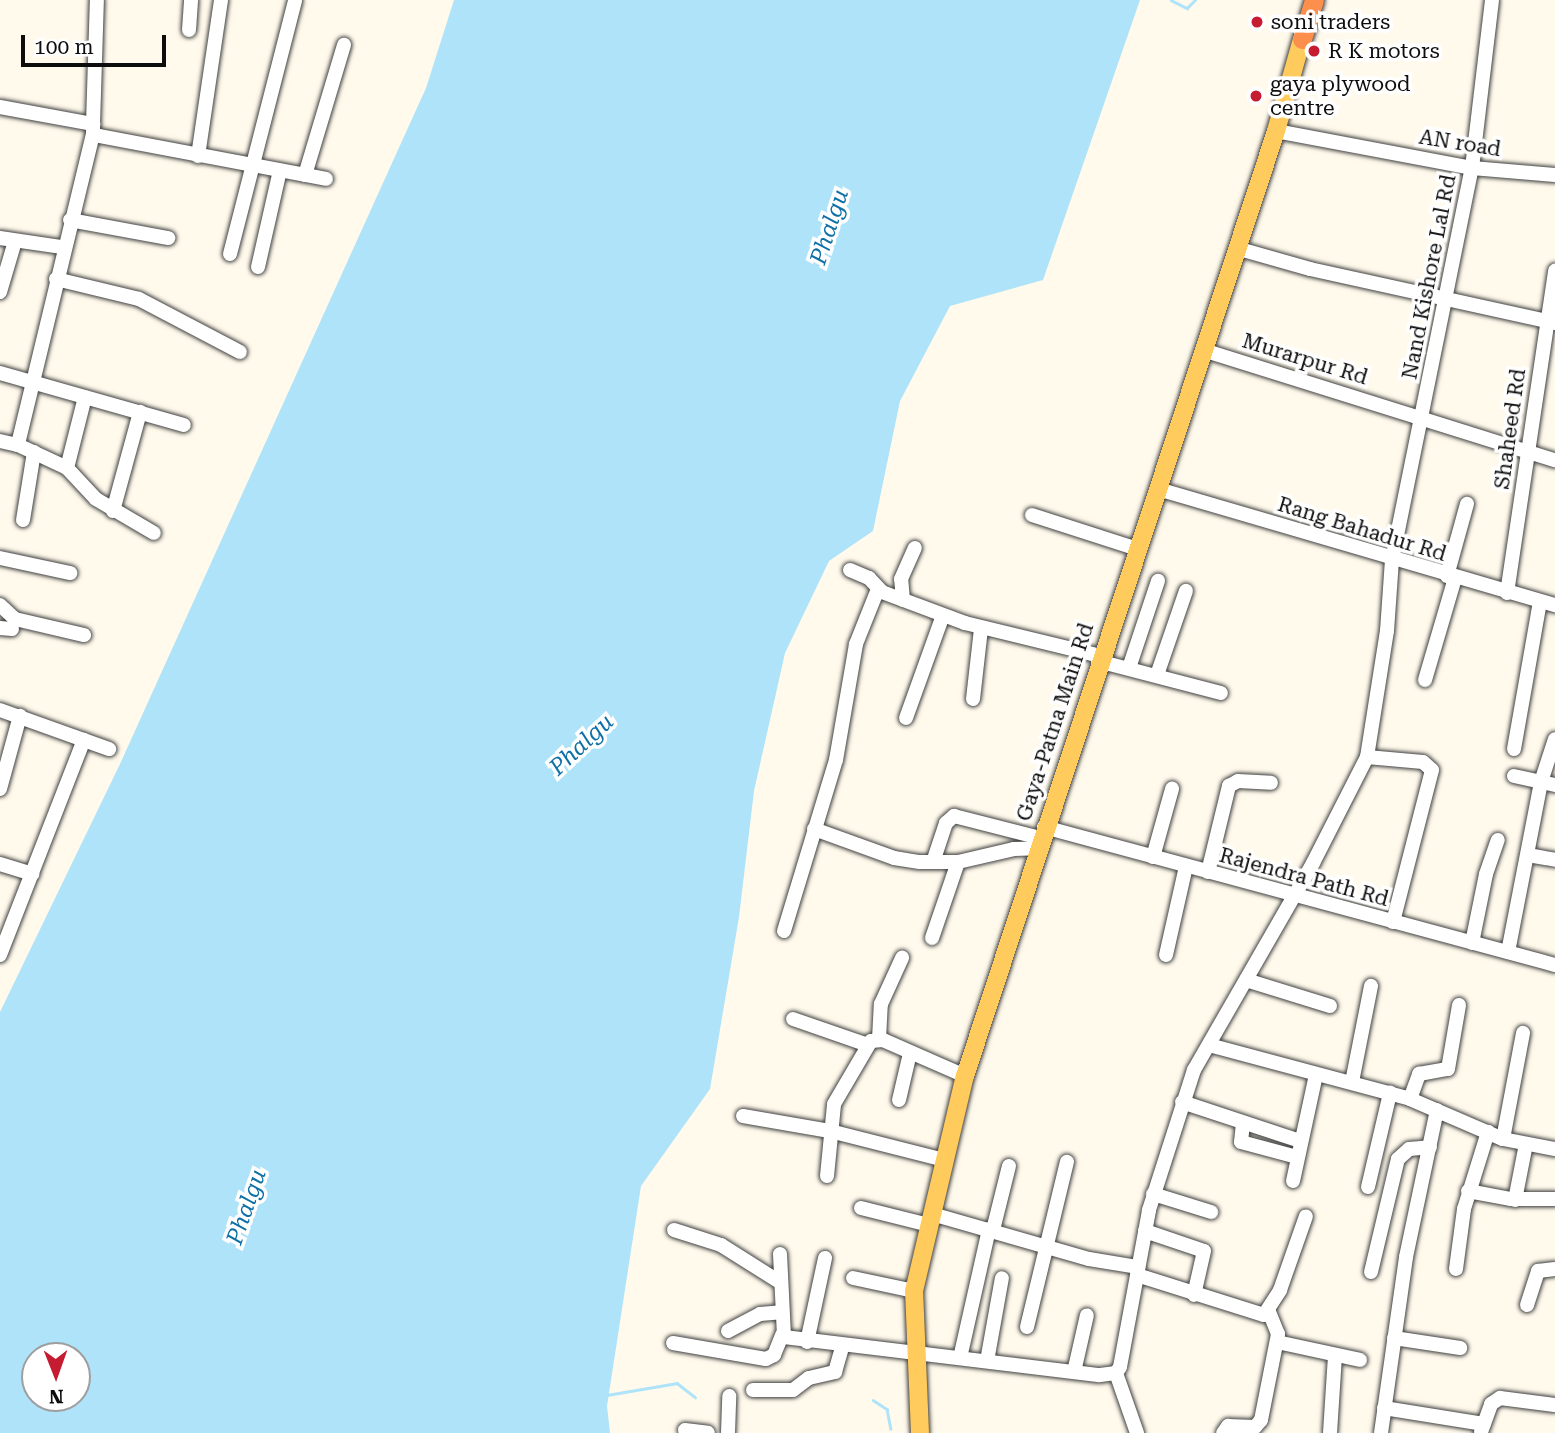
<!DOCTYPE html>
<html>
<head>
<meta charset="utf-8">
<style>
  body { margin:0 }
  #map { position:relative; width:1555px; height:1433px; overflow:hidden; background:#fffaec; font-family:"Roboto Serif",serif }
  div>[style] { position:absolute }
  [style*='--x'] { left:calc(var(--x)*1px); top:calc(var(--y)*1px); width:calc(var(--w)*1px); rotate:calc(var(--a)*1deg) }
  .water>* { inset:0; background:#aee3fa }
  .stream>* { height:2.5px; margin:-1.25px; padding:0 1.25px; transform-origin:1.25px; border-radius:1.25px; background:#aee3fa }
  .roads { filter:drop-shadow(0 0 2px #404040) drop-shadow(0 0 2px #404040) }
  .minor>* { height:14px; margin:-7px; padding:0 7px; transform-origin:7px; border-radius:7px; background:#fff }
  .major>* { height:18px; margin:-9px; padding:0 9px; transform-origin:9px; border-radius:9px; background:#ffcb5c }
  .highway>* { height:19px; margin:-9.5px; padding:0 9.5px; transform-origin:9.5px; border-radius:9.5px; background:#fd8f4c }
  .dots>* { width:19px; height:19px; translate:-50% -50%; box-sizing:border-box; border:4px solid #fff; border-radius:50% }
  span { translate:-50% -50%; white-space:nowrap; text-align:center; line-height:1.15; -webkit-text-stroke:7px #fff; paint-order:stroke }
  .poi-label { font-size:21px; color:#0d0d0d }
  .left { translate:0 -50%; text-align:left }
  .street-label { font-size:21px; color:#0d0d0d }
  .water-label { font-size:23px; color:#0e70a6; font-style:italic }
  .north { position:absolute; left:21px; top:1342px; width:70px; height:70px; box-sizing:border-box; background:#fff; border:2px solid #9e9e9e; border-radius:50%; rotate:179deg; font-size:19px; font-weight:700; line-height:28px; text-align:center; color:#0d0d0d }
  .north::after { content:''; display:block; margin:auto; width:24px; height:32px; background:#c51c32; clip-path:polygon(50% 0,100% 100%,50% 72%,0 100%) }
  .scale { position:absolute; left:21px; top:35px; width:145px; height:32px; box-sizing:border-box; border:4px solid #0d0d0d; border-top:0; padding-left:9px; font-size:21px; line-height:24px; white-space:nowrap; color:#0d0d0d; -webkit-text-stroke:5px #fff; paint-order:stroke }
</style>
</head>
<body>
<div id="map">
  <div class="water">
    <i style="clip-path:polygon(evenodd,454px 0,1140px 0,1043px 280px,950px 306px,900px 401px,873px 531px,829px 561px,785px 653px,754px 791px,739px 917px,710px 1089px,641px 1186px,607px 1406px,610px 1433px,0 1433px,0 1012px,120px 764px,426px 88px,454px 0,35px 1356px,77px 1356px,77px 1398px,35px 1398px,35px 1356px)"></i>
  </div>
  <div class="stream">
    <i style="--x:1171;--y:0;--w:18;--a:27"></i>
    <i style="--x:1187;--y:8;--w:11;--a:-45"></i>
    <i style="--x:607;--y:1395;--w:71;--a:-9.7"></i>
    <i style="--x:677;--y:1383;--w:23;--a:38"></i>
    <i style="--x:873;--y:1400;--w:17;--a:33"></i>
    <i style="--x:887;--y:1409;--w:20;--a:79"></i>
  </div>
  <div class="roads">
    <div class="minor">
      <i style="--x:189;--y:30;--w:30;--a:-86"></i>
      <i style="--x:0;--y:107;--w:95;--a:10.4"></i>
      <i style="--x:93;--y:124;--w:10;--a:90"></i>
      <i style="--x:93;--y:134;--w:6;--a:18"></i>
      <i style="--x:99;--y:136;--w:231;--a:10.7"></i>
      <i style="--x:93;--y:124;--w:124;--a:-88.2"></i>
      <i style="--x:1276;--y:131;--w:199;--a:10.7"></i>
      <i style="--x:1472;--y:168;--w:83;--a:4.8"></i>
      <i style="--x:93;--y:134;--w:320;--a:103.6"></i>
      <i style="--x:18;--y:445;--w:54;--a:25.1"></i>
      <i style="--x:67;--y:468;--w:42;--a:46.9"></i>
      <i style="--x:96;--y:499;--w:67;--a:30.4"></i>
      <i style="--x:198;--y:156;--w:158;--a:-81.6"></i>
      <i style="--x:305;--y:175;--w:136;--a:-73.3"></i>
      <i style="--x:70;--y:220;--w:100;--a:10.4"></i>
      <i style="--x:0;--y:238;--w:63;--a:8.3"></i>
      <i style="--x:1236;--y:248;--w:77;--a:15.8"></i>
      <i style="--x:1310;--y:269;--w:251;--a:12.4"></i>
      <i style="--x:230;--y:254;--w:262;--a:-75.6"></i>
      <i style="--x:258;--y:267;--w:99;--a:-77.2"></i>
      <i style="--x:56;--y:279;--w:85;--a:13.5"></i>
      <i style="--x:139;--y:299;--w:114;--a:27.7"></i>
      <i style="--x:0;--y:292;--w:53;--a:-73.6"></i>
      <i style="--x:1203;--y:350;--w:369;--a:17.4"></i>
      <i style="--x:0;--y:373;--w:191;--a:15.8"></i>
      <i style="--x:0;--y:441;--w:18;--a:13"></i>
      <i style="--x:67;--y:468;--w:73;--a:-75.8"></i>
      <i style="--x:1158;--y:489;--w:414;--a:16.3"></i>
      <i style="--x:113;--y:511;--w:103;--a:-74.7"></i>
      <i style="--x:1032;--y:515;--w:110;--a:17.9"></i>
      <i style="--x:23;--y:520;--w:69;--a:-80.8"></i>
      <i style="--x:0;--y:558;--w:72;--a:12.1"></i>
      <i style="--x:850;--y:570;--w:21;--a:23"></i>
      <i style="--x:869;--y:578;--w:19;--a:47"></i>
      <i style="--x:882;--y:592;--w:89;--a:20.5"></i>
      <i style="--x:965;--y:623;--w:139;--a:13.7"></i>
      <i style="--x:1447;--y:576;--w:75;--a:-74.5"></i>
      <i style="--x:1507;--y:593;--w:326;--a:-81.5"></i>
      <i style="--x:903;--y:600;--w:21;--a:-95"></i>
      <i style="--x:901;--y:579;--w:34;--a:-66"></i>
      <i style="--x:0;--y:605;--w:21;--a:43"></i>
      <i style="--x:15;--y:619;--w:71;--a:13.1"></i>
      <i style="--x:0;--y:628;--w:12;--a:5"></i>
      <i style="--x:1098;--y:661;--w:127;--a:14.6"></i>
      <i style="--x:1129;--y:668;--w:92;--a:-71.6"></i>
      <i style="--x:1157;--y:675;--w:89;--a:-71"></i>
      <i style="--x:1425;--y:680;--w:106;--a:-73.6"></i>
      <i style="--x:973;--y:699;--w:70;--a:-83.5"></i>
      <i style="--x:0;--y:710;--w:116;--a:19.7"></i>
      <i style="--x:906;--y:718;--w:109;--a:-70.2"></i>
      <i style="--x:1514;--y:749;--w:149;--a:-80"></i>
      <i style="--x:1367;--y:757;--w:56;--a:5.1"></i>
      <i style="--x:1423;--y:762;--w:12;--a:42"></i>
      <i style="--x:1432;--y:770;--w:157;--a:104.4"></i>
      <i style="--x:1514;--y:776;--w:42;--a:12.4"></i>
      <i style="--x:0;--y:789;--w:76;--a:-74.7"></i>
      <i style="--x:1044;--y:827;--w:529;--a:15.11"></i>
      <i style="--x:814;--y:829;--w:85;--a:19.9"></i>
      <i style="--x:894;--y:858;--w:26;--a:9"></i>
      <i style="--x:920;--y:862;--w:38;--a:0"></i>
      <i style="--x:958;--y:862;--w:57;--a:-13.1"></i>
      <i style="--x:1014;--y:849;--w:23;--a:-2"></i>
      <i style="--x:1528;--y:855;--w:27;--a:10"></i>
      <i style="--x:1153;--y:857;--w:71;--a:-74.4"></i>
      <i style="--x:933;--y:862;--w:41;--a:-71.6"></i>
      <i style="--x:946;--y:823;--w:11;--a:-41"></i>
      <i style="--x:954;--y:816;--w:89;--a:14.3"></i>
      <i style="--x:0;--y:864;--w:34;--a:17"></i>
      <i style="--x:1208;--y:872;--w:89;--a:-76.3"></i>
      <i style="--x:1229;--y:786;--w:10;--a:-29"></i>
      <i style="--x:1238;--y:781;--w:33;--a:3"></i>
      <i style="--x:784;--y:931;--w:179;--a:-73.1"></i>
      <i style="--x:836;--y:760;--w:118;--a:-80.2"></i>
      <i style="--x:856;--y:644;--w:59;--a:-68.2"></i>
      <i style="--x:932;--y:938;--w:80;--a:-71.1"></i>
      <i style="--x:1472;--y:943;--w:70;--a:-78.5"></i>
      <i style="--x:1486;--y:874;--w:36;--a:-71"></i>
      <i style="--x:1508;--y:952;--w:173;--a:-79"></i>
      <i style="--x:1541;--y:782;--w:45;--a:-72"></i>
      <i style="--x:0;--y:955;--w:231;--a:-68.7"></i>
      <i style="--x:1166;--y:955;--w:91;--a:-77.3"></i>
      <i style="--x:1246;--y:980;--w:88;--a:17.2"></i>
      <i style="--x:793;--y:1019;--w:79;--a:19.1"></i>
      <i style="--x:879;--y:1039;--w:35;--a:-87"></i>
      <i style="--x:881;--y:1004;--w:51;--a:-65.5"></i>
      <i style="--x:1209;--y:1045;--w:208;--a:15"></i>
      <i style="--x:1410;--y:1099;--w:101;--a:23.3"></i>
      <i style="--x:1503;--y:1139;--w:53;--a:10.9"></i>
      <i style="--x:1352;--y:1082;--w:98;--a:-78.8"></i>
      <i style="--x:1410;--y:1099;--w:27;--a:-70"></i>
      <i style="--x:1419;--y:1074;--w:29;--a:-10"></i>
      <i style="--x:1448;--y:1069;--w:65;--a:-80.2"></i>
      <i style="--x:899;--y:1100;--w:48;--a:-76.8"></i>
      <i style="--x:1182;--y:1102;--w:124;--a:18.3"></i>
      <i style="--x:743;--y:1116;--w:88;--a:9.8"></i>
      <i style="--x:830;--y:1131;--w:119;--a:14.2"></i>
      <i style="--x:1243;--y:1123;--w:19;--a:96"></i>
      <i style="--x:1241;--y:1142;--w:58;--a:15"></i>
      <i style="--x:1503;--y:1139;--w:108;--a:-79.3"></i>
      <i style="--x:827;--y:1176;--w:72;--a:-84.4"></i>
      <i style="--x:834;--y:1104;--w:73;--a:-59.6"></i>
      <i style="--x:871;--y:1041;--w:12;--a:-5"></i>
      <i style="--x:883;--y:1040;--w:90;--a:23.7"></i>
      <i style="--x:1293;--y:1181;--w:108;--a:-77.8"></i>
      <i style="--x:1368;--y:1187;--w:97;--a:-76.8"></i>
      <i style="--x:1468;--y:1191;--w:44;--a:10.5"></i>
      <i style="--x:1511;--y:1199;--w:44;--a:0"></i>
      <i style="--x:1153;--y:1194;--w:61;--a:17.2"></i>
      <i style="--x:1515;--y:1200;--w:57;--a:-78.9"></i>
      <i style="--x:861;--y:1208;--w:70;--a:14"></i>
      <i style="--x:932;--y:1214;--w:163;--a:16"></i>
      <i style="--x:1089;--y:1259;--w:50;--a:9.3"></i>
      <i style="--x:674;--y:1230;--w:49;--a:17.7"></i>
      <i style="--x:721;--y:1245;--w:71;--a:32.3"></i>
      <i style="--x:993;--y:1230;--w:66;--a:-76"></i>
      <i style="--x:1145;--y:1231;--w:62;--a:18.7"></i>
      <i style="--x:1204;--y:1251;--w:45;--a:102.8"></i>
      <i style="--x:780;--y:1254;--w:83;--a:87.2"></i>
      <i style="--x:784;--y:1337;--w:318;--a:6.9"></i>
      <i style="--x:1100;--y:1375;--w:16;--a:-7"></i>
      <i style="--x:1116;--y:1373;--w:7;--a:-56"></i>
      <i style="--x:1120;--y:1367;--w:160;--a:-79.5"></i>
      <i style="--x:1149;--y:1210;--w:147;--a:-72.2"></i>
      <i style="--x:1194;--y:1070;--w:239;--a:-60.1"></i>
      <i style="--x:1313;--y:863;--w:119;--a:-63"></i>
      <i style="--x:1367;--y:757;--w:128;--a:-81"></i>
      <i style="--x:1387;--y:631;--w:71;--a:-86"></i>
      <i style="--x:1392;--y:560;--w:400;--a:-78.5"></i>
      <i style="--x:1472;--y:168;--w:169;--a:-83.2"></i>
      <i style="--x:1456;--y:1269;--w:61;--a:-82.4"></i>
      <i style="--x:1464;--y:1209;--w:81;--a:-72.7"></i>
      <i style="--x:1371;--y:1272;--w:116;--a:-76.6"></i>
      <i style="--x:1398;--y:1159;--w:15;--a:-42"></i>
      <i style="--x:1409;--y:1149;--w:21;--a:-5"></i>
      <i style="--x:1137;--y:1275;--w:133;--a:17.5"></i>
      <i style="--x:1264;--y:1315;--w:30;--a:-57"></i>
      <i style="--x:1280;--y:1290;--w:78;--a:-70.6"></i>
      <i style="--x:853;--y:1278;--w:62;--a:12"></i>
      <i style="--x:1527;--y:1305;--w:36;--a:-72"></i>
      <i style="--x:1538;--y:1271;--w:17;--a:-7"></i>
      <i style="--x:1027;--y:1327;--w:170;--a:-76.4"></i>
      <i style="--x:728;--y:1331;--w:36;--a:-28"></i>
      <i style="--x:760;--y:1314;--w:21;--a:-5"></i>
      <i style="--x:1394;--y:1338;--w:67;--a:8.6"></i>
      <i style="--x:807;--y:1342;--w:86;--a:-77.9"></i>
      <i style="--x:1277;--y:1342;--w:85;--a:12.2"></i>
      <i style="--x:673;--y:1343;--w:94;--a:9.8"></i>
      <i style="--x:766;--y:1359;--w:9;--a:-27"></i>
      <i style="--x:774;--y:1355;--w:22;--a:-68"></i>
      <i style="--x:960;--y:1358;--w:132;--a:-77.3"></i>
      <i style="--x:987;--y:1361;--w:84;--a:-79.8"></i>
      <i style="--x:1074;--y:1372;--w:58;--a:-77.2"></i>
      <i style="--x:1116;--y:1373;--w:64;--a:70.7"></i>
      <i style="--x:753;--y:1390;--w:40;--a:0"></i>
      <i style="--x:793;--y:1390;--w:20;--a:-37"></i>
      <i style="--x:809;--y:1378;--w:27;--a:-13"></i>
      <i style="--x:835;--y:1372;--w:26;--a:-74"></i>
      <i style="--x:1384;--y:1408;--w:101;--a:9.1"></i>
      <i style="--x:685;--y:1430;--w:23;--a:7"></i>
      <i style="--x:1481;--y:1432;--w:30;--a:-70"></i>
      <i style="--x:1491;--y:1404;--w:11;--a:-34"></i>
      <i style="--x:1500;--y:1398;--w:55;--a:7.3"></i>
      <i style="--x:728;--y:1433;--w:37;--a:-88"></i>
      <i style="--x:1223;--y:1433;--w:9;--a:-54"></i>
      <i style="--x:1228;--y:1426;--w:27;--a:2"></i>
      <i style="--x:1255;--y:1427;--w:9;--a:-49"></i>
      <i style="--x:1261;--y:1420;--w:88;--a:-78.8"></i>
      <i style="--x:1278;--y:1334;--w:24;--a:-112"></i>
      <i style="--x:1330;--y:1433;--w:78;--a:-86.3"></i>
      <i style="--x:1381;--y:1433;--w:178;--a:-81.9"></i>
      <i style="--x:1406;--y:1257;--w:150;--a:-78.1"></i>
    </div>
    <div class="major">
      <i style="--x:920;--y:1433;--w:142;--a:-92.4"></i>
      <i style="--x:914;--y:1291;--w:221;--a:-76.7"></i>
      <i style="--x:965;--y:1076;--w:995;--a:-71.78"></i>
      <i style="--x:1276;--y:131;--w:96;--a:-74.2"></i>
    </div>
    <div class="highway">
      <i style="--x:1302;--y:39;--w:41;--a:-72.9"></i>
    </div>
  </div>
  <div class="dots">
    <i style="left:1257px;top:22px;background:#c51c32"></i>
    <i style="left:1314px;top:51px;background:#c51c32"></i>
    <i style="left:1256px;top:96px;background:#c51c32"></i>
  </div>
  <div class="poi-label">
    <span class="left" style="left:1271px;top:22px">soni traders</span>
    <span class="left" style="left:1328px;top:51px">R K motors</span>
    <span class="left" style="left:1270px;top:96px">gaya plywood<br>centre</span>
  </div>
  <div class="street-label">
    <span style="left:1460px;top:143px;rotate:9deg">AN road</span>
    <span style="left:1429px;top:277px;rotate:-79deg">Nand Kishore Lal Rd</span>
    <span style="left:1305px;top:359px;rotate:17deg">Murarpur Rd</span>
    <span style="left:1510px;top:429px;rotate:-82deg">Shaheed Rd</span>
    <span style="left:1362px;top:529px;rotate:17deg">Rang Bahadur Rd</span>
    <span style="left:1055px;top:722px;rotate:-72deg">Gaya-Patna Main Rd</span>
    <span style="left:1304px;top:877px;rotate:15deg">Rajendra Path Rd</span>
  </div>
  <div class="water-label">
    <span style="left:830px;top:227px;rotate:-72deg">Phalgu</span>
    <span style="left:582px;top:745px;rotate:-43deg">Phalgu</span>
    <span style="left:247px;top:1207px;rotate:-71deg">Phalgu</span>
  </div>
  <div class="north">N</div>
  <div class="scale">100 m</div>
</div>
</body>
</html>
